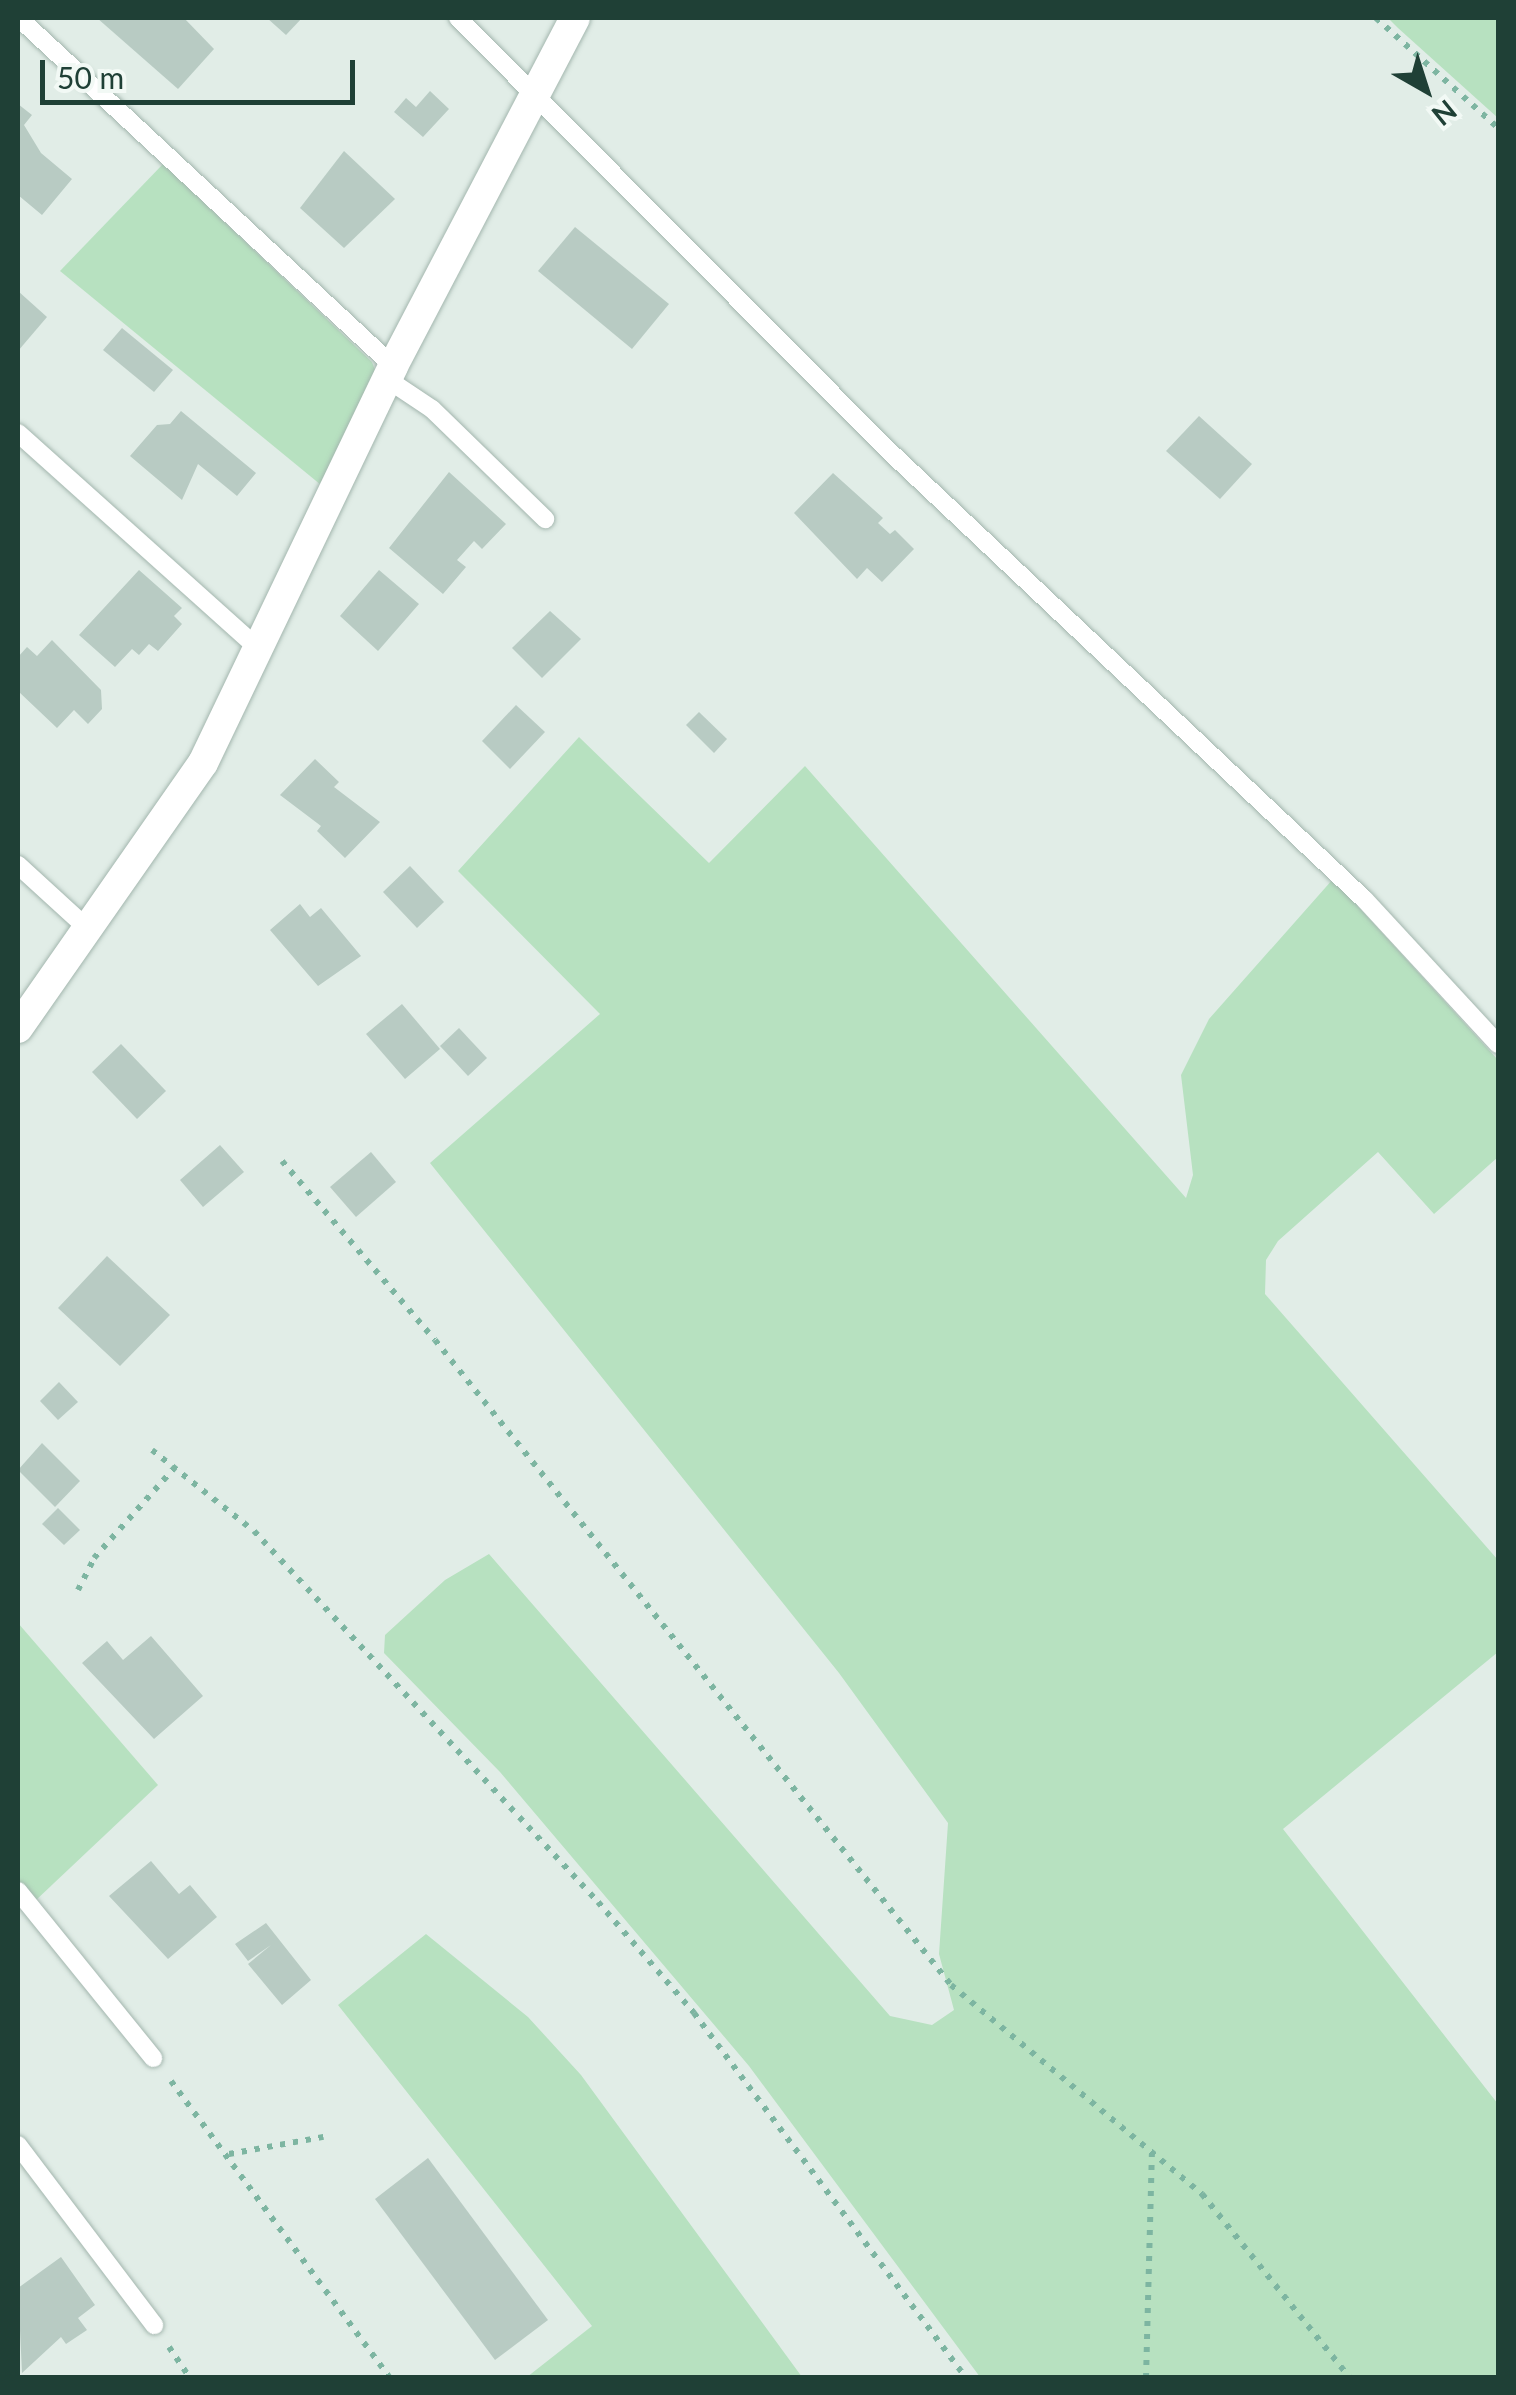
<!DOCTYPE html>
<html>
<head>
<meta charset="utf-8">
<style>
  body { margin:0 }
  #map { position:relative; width:1516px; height:2395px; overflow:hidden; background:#e1ede7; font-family:Lato,sans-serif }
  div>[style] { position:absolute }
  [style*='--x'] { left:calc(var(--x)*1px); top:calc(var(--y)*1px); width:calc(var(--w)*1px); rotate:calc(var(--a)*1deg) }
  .green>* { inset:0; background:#b7e1c0 }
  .building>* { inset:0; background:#b8cbc3 }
  .path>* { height:6px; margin-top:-3px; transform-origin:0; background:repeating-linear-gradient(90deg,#7db5a1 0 5px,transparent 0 13px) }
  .roads { filter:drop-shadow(0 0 2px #a3b6ae) drop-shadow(0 0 2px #a3b6ae) }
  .lane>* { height:18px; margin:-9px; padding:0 9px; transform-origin:9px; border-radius:9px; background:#fff }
  .street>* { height:30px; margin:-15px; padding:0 15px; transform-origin:15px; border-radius:15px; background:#fff }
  span { translate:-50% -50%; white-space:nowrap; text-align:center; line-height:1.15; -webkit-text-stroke:8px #f2f9f5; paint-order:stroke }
  .frame { position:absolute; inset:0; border:20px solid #1f4036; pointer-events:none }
  .north { position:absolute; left:1376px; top:40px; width:100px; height:100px; -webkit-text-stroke:8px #f2f9f5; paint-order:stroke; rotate:141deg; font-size:28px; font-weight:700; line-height:40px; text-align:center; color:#1f4036 }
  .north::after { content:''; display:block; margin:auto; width:35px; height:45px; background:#1f4036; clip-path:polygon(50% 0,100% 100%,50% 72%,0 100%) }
  .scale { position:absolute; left:40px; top:60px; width:315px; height:45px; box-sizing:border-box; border:5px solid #1f4036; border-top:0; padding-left:12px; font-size:30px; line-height:35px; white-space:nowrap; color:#1f4036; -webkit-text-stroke:8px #f2f9f5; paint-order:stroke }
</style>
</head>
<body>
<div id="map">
  <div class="green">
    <i style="clip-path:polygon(1388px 18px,1498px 18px,1498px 118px,1398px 28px)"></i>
    <i style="clip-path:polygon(163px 164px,372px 362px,375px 370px,321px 485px,60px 271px)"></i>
    <i style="clip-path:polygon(579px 737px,709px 863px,805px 766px,1186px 1198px,1193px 1175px,1181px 1075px,1209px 1019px,1333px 879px,1498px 1060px,1498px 1157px,1434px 1214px,1378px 1152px,1278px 1241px,1266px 1260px,1265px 1294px,1498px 1560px,1498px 1652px,1283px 1829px,1498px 2104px,1498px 2377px,980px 2377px,749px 2066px,500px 1772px,384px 1653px,385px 1635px,445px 1580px,489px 1554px,890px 2016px,932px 2025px,954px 2010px,939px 1954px,948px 1823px,839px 1673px,430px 1163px,600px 1014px,458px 871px)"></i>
    <i style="clip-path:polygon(18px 1623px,158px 1785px,35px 1901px,18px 1880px)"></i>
    <i style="clip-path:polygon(426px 1934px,528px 2017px,581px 2075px,802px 2377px,527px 2377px,592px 2326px,338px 2005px)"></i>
  </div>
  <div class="building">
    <i style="clip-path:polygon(97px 18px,184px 18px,214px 49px,178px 89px)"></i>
    <i style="clip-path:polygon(267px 18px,302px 18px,286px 35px)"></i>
    <i style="clip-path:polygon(430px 91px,449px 109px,423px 137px,394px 112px,406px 98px,416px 107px)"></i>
    <i style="clip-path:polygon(18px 104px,32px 115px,24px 125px,41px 153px,72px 179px,42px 215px,18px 195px)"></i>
    <i style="clip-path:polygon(344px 151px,395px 199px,344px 248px,300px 208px)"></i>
    <i style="clip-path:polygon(575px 227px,669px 304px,632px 349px,538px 271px)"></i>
    <i style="clip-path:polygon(18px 291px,47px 317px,18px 351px)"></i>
    <i style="clip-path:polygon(122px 328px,173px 370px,154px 392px,103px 350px)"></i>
    <i style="clip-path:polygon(181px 411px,256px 473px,237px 496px,198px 464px,182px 500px,130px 456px,157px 425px,170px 424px)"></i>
    <i style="clip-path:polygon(1199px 416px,1252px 464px,1220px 499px,1166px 451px)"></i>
    <i style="clip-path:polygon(449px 472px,506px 524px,482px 549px,474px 541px,457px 560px,466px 567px,443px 594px,389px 548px)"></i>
    <i style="clip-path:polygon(833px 473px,883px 518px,878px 523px,890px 534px,895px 530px,914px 549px,882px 582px,867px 568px,857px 579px,794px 513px)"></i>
    <i style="clip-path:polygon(139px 570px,182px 608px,174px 616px,182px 624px,158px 651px,149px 644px,139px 655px,132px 649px,115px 667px,79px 635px)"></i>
    <i style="clip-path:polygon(379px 570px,419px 604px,378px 651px,340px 616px)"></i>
    <i style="clip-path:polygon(550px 611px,581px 639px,542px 678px,512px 648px)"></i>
    <i style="clip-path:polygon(52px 640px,101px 690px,102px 709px,88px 724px,74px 710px,57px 728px,18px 691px,18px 657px,27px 647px,37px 656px)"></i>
    <i style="clip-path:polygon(516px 705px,545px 732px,510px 769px,482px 741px)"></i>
    <i style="clip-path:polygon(699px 712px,727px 739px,714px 753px,686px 725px)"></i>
    <i style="clip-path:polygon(315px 759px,339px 782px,334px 787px,380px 822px,345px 858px,317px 831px,321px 826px,280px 795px)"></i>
    <i style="clip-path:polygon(410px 866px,444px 902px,417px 928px,383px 892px)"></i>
    <i style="clip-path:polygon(300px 904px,310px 917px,321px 908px,361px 956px,318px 986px,270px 930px)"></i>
    <i style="clip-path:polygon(402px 1004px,440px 1049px,405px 1079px,366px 1034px)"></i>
    <i style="clip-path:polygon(459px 1028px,487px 1058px,468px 1076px,440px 1046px)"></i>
    <i style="clip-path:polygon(121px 1044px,166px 1091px,137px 1119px,92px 1072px)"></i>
    <i style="clip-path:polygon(220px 1145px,244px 1172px,203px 1207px,180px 1180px)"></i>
    <i style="clip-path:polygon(371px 1152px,396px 1182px,356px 1217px,330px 1187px)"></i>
    <i style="clip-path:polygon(107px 1256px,170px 1315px,120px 1366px,58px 1308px)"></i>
    <i style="clip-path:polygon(59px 1382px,78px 1402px,58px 1420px,40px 1401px)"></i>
    <i style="clip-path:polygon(42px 1443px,80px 1481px,55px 1507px,18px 1470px)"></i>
    <i style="clip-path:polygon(58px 1508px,80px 1530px,64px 1545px,42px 1524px)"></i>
    <i style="clip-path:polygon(151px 1636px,203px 1696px,154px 1739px,82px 1663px,107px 1641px,123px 1660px)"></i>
    <i style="clip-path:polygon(151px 1861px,179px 1894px,190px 1885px,217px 1917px,168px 1959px,109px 1896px)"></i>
    <i style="clip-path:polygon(266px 1923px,311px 1980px,282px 2005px,248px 1964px,271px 1945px,248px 1961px,235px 1944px)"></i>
    <i style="clip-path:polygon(428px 2158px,548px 2320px,495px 2360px,375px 2199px)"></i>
    <i style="clip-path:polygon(61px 2257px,95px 2305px,78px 2318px,87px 2330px,66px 2344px,61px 2337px,22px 2373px,18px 2288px)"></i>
  </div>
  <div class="path">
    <i style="--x:1376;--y:18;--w:164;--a:42"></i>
    <i style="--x:282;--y:1161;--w:235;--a:49.5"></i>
    <i style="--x:435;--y:1340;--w:826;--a:51.34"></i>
    <i style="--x:951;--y:1985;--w:327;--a:39.8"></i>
    <i style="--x:1202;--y:2194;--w:236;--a:51.2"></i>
    <i style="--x:152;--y:1450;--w:130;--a:38.5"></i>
    <i style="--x:254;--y:1531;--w:506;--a:47.16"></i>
    <i style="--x:598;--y:1902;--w:147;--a:49.1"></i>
    <i style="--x:694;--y:2013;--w:455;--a:53.3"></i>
    <i style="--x:78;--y:1590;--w:36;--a:-63"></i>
    <i style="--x:94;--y:1558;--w:122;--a:-48.3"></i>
    <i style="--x:171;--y:2081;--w:369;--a:53.6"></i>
    <i style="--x:229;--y:2154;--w:96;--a:-10.3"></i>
    <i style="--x:169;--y:2347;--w:37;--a:56"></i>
    <i style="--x:1146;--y:2378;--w:224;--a:-88.5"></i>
  </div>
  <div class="roads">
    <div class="lane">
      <i style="--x:19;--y:18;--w:511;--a:42.94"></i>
      <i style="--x:458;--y:18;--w:611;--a:45.13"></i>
      <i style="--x:889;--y:451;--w:654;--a:43.33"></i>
      <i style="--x:1365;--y:900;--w:196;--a:47.3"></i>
      <i style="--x:387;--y:379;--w:54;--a:33.7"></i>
      <i style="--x:432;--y:409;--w:158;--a:44.2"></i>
      <i style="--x:18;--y:433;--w:322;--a:41.9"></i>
      <i style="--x:18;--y:865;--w:95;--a:42.4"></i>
      <i style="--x:18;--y:1891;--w:215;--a:51"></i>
      <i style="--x:18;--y:2145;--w:226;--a:52.9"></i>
    </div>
    <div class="street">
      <i style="--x:18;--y:1028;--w:323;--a:-55.1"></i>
      <i style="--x:203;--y:763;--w:440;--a:-64.4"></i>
      <i style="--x:393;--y:366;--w:393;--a:-62.4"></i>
    </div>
  </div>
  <div class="frame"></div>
  <div class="north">N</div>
  <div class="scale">50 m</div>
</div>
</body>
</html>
